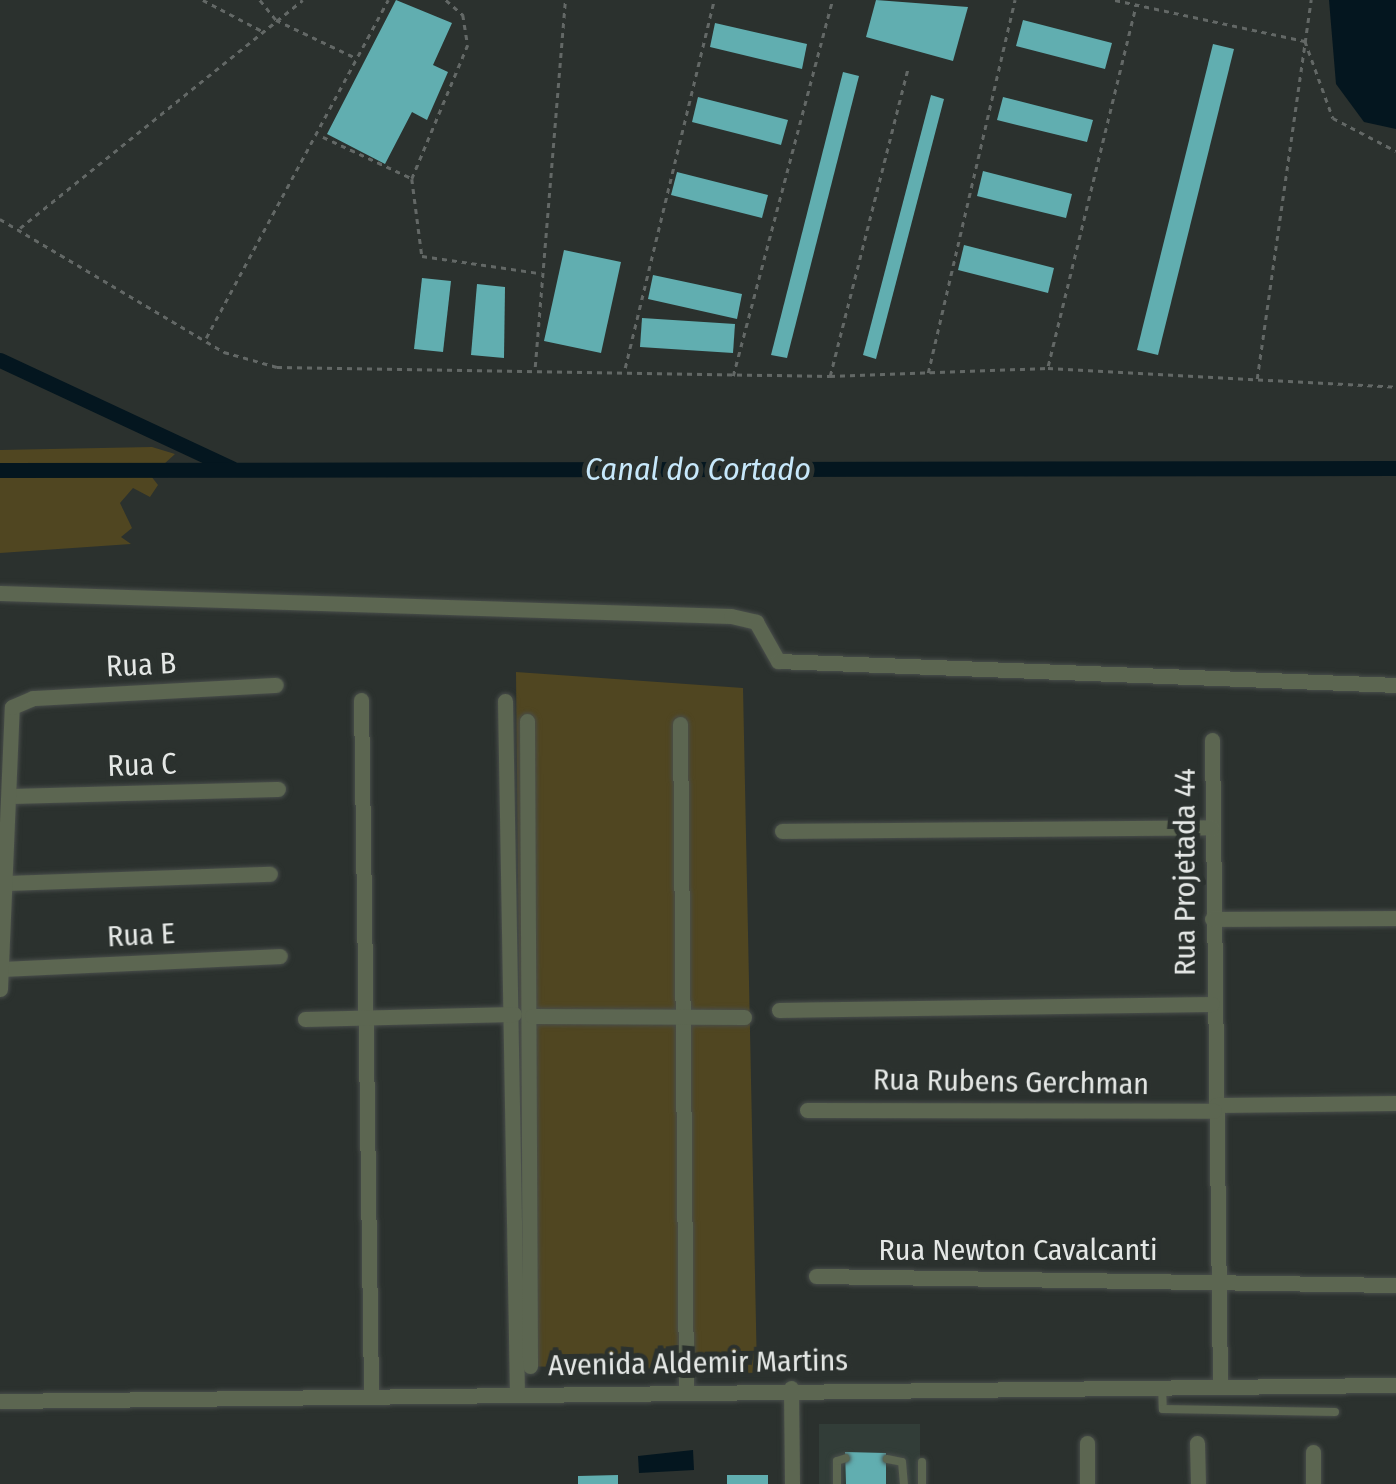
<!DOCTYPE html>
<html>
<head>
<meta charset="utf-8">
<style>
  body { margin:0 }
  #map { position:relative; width:1396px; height:1484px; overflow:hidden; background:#2b312e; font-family:"Fira Sans Condensed",sans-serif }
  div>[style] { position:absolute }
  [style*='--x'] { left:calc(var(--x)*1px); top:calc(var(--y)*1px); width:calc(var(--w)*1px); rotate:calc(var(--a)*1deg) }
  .built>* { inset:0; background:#323d38 }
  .green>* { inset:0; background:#504621 }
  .water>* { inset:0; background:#04161f }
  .canal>* { height:15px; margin:-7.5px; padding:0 7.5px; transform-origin:7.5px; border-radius:7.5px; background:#04161f }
  .building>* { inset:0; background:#61aeb0 }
  .path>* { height:2.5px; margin-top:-1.25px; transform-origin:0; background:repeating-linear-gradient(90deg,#636866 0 5px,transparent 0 10px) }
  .roads { filter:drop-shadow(0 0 2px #494e4b) drop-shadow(0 0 2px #494e4b) }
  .service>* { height:8px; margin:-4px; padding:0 4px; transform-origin:4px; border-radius:4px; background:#5c6651 }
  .minor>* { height:15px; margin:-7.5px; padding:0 7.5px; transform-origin:7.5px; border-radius:7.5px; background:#5c6651 }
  span { translate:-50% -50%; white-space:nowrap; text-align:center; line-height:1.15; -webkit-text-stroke:10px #2b312e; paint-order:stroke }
  .street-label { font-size:30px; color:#e4e7e5 }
  .water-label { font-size:32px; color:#c7e8fb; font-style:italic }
</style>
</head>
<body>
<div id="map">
  <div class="built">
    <i style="clip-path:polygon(819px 1424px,920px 1424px,920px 1484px,819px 1484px)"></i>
  </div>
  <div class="green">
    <i style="clip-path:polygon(152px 447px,175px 454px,151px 476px,158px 485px,150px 497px,133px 488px,120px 503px,132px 528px,121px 537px,131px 544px,0 553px,0 450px)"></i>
    <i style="clip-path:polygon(516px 672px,743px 688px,757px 1373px,523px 1366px)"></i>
  </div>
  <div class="water">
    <i style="clip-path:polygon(1329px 0,1396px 0,1396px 129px,1364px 122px,1336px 84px)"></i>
    <i style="clip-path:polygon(693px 1450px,694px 1470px,639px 1473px,638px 1456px)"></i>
  </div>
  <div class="canal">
    <i style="--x:0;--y:360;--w:256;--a:25"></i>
    <i style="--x:0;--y:470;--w:1396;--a:-0.08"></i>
  </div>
  <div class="building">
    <i style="clip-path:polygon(396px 0,452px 23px,433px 65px,448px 72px,427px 120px,412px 112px,385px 164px,327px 134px)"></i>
    <i style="clip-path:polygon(876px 0,968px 7px,953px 61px,866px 37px)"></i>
    <i style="clip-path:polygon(1023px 20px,1112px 43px,1105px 69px,1016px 46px)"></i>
    <i style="clip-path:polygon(715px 23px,807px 44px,802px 69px,710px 47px)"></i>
    <i style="clip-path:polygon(1213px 44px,1234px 49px,1158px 355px,1137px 350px)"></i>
    <i style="clip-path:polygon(843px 72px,859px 76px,787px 358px,771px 355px)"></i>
    <i style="clip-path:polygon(931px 95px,944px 99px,876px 359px,863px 355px)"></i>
    <i style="clip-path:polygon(698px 97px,788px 120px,781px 145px,692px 122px)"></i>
    <i style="clip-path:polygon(1003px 97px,1093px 120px,1087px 142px,997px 120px)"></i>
    <i style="clip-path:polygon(983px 171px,1072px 194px,1066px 218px,977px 196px)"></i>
    <i style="clip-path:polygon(677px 172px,768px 195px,762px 218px,671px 195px)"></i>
    <i style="clip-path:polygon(964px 245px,1054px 268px,1048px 293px,958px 270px)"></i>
    <i style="clip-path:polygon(564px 250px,621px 262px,601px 353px,544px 341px)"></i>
    <i style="clip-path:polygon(653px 275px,742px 294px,737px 319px,648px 299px)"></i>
    <i style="clip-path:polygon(422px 278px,451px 281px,443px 352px,414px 349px)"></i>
    <i style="clip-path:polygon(477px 284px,505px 287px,504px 358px,471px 355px)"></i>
    <i style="clip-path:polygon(642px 318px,735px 324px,733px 353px,640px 347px)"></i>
    <i style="clip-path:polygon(845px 1452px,886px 1453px,886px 1484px,846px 1484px)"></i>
    <i style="clip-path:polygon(618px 1475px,618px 1484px,578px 1484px,578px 1476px)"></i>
    <i style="clip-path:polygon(727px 1475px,768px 1475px,768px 1484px,727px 1484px)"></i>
  </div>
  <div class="path">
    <i style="--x:203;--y:0;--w:67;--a:27.7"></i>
    <i style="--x:260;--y:0;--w:26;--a:51"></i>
    <i style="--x:276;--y:20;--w:89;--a:25.4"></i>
    <i style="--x:446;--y:0;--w:23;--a:41"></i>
    <i style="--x:463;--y:15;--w:30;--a:81"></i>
    <i style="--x:468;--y:45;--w:145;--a:112.7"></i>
    <i style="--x:412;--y:179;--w:78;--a:82.6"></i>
    <i style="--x:422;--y:256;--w:117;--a:8.3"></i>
    <i style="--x:1115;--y:0;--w:194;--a:12.2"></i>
    <i style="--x:1305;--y:41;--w:82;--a:70"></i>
    <i style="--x:1333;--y:118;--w:71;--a:27.6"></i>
    <i style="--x:323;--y:137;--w:97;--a:25"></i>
    <i style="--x:0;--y:219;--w:261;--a:30.7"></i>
    <i style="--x:224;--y:352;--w:55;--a:15.8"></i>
    <i style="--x:277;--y:367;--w:553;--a:0.93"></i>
    <i style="--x:830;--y:376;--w:218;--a:-2.1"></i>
    <i style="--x:1048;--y:368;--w:349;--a:3.1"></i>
    <i style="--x:20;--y:228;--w:363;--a:-38.9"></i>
    <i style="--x:206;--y:338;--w:384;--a:-61.7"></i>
    <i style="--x:1048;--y:366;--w:372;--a:-76.3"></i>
    <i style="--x:535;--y:367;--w:368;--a:-85.3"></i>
    <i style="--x:625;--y:368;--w:379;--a:-76.4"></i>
    <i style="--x:928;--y:373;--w:383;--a:-76.9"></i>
    <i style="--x:733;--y:376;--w:389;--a:-75.2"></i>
    <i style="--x:830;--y:376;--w:319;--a:-75.8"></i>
    <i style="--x:1257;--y:379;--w:383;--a:-81.9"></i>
  </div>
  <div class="roads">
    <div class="service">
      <i style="--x:1162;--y:1386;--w:23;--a:88"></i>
      <i style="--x:1163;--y:1409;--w:172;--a:1"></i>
      <i style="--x:887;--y:1459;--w:15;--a:11"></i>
      <i style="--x:902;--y:1462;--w:22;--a:85"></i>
      <i style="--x:837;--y:1484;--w:23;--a:-90"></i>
      <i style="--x:837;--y:1461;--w:9;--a:-18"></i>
      <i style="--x:922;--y:1484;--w:22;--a:-90"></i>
    </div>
    <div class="minor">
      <i style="--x:0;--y:593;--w:731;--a:1.8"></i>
      <i style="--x:731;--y:616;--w:26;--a:13"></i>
      <i style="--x:756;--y:622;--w:45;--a:60.6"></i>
      <i style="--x:778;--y:661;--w:618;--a:2.22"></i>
      <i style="--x:361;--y:700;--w:693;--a:89.17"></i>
      <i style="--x:505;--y:701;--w:692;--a:89.01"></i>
      <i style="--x:527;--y:721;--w:645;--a:89.73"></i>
      <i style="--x:680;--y:724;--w:666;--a:89.48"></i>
      <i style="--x:1212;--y:740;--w:646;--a:89.29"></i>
      <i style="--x:9;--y:796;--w:269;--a:-1.5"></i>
      <i style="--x:782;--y:831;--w:430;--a:-0.5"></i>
      <i style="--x:7;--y:883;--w:263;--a:-2"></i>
      <i style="--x:1212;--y:919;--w:184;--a:-0.3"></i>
      <i style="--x:4;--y:969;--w:276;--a:-2.7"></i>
      <i style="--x:0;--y:989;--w:282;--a:-87.6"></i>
      <i style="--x:12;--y:707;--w:23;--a:-23"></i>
      <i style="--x:33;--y:698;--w:243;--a:-3.1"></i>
      <i style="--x:779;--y:1010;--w:433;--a:-0.8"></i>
      <i style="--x:532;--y:1016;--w:212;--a:0.3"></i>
      <i style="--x:305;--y:1019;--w:209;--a:-1.4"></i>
      <i style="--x:1216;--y:1105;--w:180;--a:-0.6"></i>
      <i style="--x:807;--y:1110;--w:407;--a:0.1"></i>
      <i style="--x:816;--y:1276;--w:580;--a:0.89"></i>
      <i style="--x:791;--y:1388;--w:96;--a:89.4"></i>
      <i style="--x:0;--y:1401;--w:1396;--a:-0.66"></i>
      <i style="--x:1197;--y:1443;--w:41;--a:88.6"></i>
      <i style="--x:1313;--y:1452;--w:32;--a:90"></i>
      <i style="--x:1087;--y:1484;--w:41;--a:-90"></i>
    </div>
  </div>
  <div class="street-label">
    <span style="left:141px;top:665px;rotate:-3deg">Rua B</span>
    <span style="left:142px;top:765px;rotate:-2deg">Rua C</span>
    <span style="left:1185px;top:872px;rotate:-90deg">Rua Projetada 44</span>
    <span style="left:141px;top:935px;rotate:-3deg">Rua E</span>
    <span style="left:1011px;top:1082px;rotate:1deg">Rua Rubens Gerchman</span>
    <span style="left:1018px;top:1250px">Rua Newton Cavalcanti</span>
    <span style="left:698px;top:1363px;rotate:-1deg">Avenida Aldemir Martins</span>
  </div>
  <div class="water-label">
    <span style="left:698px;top:469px">Canal do Cortado</span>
  </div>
</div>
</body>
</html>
